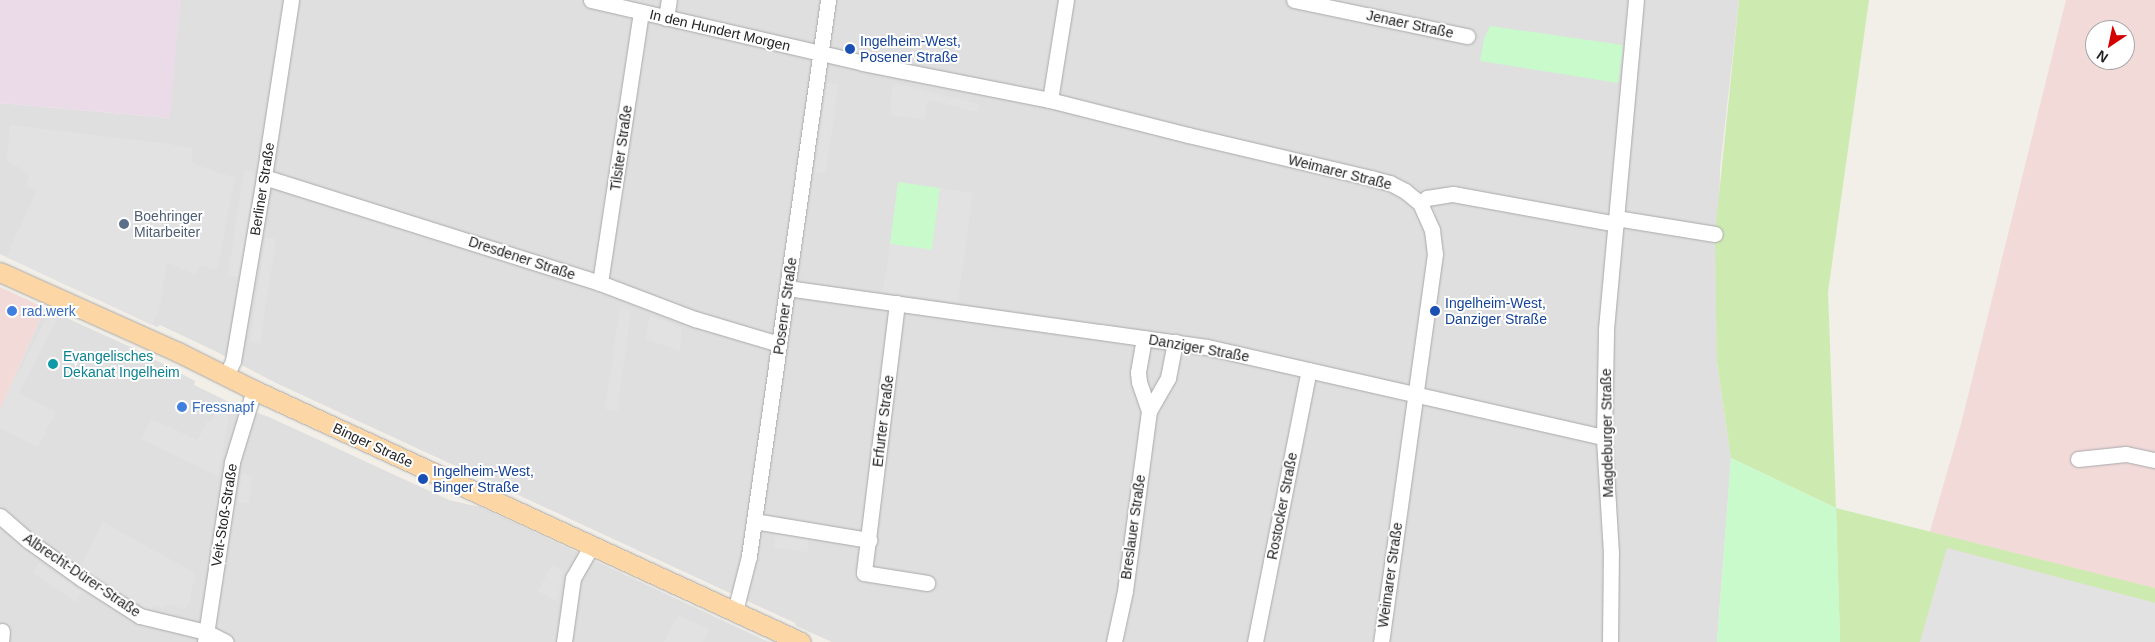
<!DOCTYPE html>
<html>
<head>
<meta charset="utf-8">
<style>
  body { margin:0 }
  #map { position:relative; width:2155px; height:642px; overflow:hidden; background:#f2efe9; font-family:Helvetica,sans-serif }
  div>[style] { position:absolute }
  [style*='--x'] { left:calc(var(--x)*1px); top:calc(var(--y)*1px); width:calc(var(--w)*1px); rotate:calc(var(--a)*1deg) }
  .residential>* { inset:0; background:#e0dfdf }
  .commercial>* { inset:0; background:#f2dad9 }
  .industrial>* { inset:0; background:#ebdbe8 }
  .grass>* { inset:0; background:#cdebb0 }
  .park>* { inset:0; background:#c8facc }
  .parking>* { inset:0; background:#e2e2e2 }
  .roads { filter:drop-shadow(0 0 1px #a9a9a9) drop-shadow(0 0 1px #a9a9a9) }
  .minor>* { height:15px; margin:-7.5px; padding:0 7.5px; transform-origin:7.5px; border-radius:7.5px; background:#fff }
  .major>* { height:19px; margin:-9.5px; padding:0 9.5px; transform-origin:9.5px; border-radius:9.5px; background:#fcd6a4 }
  .dots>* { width:14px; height:14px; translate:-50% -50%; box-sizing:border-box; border:2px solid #fff; border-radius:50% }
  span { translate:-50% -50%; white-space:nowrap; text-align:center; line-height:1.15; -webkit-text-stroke:4px #fff; paint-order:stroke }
  .street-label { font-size:14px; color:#222 }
  .transit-label { font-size:14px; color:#164399 }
  .left { translate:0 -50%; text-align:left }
  .service-label { font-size:14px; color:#4e5e75 }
  .shop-label { font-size:14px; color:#366cbe }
  .culture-label { font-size:14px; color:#0d838f }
  .north { position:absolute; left:2085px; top:20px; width:50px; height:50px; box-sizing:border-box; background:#fff; border:1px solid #a7a7a7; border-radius:50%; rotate:214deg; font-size:14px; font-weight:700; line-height:20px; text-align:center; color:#222 }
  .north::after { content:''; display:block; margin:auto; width:18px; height:22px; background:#d40000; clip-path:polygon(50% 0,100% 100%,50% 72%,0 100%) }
</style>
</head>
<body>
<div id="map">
  <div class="residential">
    <i style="clip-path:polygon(180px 0,1739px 0,1720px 168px,1717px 362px,1731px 458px,1717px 642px,832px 642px,796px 626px,795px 623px,276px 383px,215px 351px,160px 325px,157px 327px,0 254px,0 103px,169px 118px)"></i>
    <i style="clip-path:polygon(45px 308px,135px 349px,195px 381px,194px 385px,231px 403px,269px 417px,449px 500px,480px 507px,769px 642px,0 642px,0 410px)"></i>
  </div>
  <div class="commercial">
    <i style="clip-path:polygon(evenodd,2066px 0,2155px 0,2155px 642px,1898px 642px,1961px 424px,2066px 0,2095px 30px,2125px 30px,2125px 60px,2095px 60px,2095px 30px)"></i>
    <i style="clip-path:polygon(0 287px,45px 308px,0 410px)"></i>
  </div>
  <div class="industrial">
    <i style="clip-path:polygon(0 0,180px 0,170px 118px,0 103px)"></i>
  </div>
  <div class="grass">
    <i style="clip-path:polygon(1739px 0,1869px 0,1828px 292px,1836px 508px,2155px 588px,2155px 603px,1947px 548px,1920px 642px,1840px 642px,1836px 508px,1731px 458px,1717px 362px,1715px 234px)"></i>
  </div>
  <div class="park">
    <i style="clip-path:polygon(1490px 26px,1623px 45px,1618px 83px,1480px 61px,1484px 39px)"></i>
    <i style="clip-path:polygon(898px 182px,940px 188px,932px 250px,890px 244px)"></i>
    <i style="clip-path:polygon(1731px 458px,1836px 508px,1840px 642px,1717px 642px)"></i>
  </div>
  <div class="parking">
    <i style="clip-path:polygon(827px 83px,838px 84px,826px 173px,815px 172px)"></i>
    <i style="clip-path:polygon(893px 83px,979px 104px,977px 112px,928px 100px,924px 119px,890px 115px)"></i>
    <i style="clip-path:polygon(10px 125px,170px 144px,193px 149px,191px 163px,235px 178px,217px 270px,200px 266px,195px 275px,167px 262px,159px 310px,152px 325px,6px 257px,36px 192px,26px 186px,29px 177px,20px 168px,7px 162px)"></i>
    <i style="clip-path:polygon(244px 170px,256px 172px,239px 277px,228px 276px)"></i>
    <i style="clip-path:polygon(940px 188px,973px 193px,958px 302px,883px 292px,890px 244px,932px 250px)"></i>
    <i style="clip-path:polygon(266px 238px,276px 239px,260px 343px,250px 341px)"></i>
    <i style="clip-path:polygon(620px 308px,631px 310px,617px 411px,605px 409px)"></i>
    <i style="clip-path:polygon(50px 310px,59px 315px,19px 393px,56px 412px,38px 447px,0 428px,0 410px)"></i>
    <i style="clip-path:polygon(650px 316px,682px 328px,680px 351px,645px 339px)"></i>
    <i style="clip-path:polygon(222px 399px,231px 403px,218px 476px,141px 439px,151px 419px,198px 440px,207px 421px,211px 422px)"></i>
    <i style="clip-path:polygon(242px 474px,252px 476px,248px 504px,237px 502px)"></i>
    <i style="clip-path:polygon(103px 522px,195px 573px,190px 600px,185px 609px,167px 604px,163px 608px,154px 605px,150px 613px,106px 589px,80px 568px)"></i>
    <i style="clip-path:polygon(776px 534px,809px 539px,807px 552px,774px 547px)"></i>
    <i style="clip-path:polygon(1947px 548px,2155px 603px,2155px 642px,1920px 642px)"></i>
    <i style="clip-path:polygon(39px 563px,82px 592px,76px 602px,33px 573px)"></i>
    <i style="clip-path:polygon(552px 565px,563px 571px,557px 601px,538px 591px)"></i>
    <i style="clip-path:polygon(678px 615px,710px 629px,703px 642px,664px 642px)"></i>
  </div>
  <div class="roads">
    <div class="minor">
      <i style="--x:591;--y:0;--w:279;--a:13"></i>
      <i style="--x:863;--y:63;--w:191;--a:11.2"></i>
      <i style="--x:1050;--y:100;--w:142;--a:14.2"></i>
      <i style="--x:1188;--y:135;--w:188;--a:13.2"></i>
      <i style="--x:1371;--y:178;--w:20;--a:15"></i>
      <i style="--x:1390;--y:183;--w:17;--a:28"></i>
      <i style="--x:1405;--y:191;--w:19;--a:39"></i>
      <i style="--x:1420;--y:203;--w:30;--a:66"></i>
      <i style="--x:1432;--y:230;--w:24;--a:83"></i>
      <i style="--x:1435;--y:254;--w:392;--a:97.9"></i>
      <i style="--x:1294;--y:0;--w:177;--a:11.8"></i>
      <i style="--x:666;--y:18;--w:18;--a:-81"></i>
      <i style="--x:1050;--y:100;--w:101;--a:-80.9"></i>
      <i style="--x:264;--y:177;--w:352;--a:17.5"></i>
      <i style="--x:600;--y:283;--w:102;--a:20.8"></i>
      <i style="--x:695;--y:319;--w:88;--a:16.6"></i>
      <i style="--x:1420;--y:203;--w:9;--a:-36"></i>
      <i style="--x:1427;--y:198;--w:26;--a:-9"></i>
      <i style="--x:1453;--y:194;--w:166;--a:10.4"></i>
      <i style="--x:1616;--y:218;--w:100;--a:9.2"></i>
      <i style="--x:600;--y:283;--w:274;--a:-81.4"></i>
      <i style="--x:787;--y:288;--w:424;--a:8"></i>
      <i style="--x:1207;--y:347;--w:407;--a:12.8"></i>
      <i style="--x:897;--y:303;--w:272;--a:97"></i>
      <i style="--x:864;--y:573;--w:64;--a:9"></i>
      <i style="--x:1144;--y:338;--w:35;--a:100"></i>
      <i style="--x:1138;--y:372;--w:10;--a:84"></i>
      <i style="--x:1139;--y:382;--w:31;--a:71"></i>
      <i style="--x:226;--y:376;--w:17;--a:-65"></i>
      <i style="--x:233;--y:361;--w:187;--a:-80.4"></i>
      <i style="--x:264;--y:177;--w:179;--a:-81.3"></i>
      <i style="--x:2078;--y:459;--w:48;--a:-5.9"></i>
      <i style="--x:2126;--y:454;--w:30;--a:12"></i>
      <i style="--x:0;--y:516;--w:38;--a:41"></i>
      <i style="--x:29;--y:541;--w:65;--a:35.6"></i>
      <i style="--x:82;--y:579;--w:69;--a:32.5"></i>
      <i style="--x:140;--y:616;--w:68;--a:13.6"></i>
      <i style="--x:206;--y:632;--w:22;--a:27"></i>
      <i style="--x:754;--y:521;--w:117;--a:9.4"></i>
      <i style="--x:735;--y:611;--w:57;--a:-75.7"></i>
      <i style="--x:749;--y:556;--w:562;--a:-81.91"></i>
      <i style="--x:205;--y:641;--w:181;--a:-81.4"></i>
      <i style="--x:232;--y:462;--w:75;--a:-73"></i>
      <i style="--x:1;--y:642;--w:11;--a:-85"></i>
      <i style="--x:564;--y:642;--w:65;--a:-82"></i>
      <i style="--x:573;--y:578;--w:38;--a:-60"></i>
      <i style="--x:1114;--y:642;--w:52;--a:-77.8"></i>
      <i style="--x:1125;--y:591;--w:182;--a:-82.4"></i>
      <i style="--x:1149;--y:411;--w:38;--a:-60"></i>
      <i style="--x:1168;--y:378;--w:37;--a:-79"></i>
      <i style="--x:1255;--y:642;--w:277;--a:-78.8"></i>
      <i style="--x:1610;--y:642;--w:89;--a:-89.4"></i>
      <i style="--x:1611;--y:553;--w:116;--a:-93.5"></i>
      <i style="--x:1604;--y:437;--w:108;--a:-88.9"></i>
      <i style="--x:1606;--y:329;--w:330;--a:-84.8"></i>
    </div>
    <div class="major">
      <i style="--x:0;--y:272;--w:195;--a:24.2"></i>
      <i style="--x:178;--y:352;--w:85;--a:26.6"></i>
      <i style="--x:254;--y:390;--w:602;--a:24.74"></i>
    </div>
  </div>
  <div class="dots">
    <i style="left:850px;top:49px;background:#1a4fb4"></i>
    <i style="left:124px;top:224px;background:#5c6f8a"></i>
    <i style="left:12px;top:311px;background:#3f7fe0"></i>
    <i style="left:1435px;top:311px;background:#1a4fb4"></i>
    <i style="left:53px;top:364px;background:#0f9aa8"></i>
    <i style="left:182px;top:407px;background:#3f7fe0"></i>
    <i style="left:423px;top:479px;background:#1a4fb4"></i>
  </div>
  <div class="street-label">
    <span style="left:1410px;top:24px;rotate:12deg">Jenaer Straße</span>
    <span style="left:720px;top:30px;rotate:13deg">In den Hundert Morgen</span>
    <span style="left:621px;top:148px;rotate:-82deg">Tilsiter Straße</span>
    <span style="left:1340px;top:172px;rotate:14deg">Weimarer Straße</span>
    <span style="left:262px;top:189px;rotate:-81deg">Berliner Straße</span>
    <span style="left:522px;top:258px;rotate:18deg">Dresdener Straße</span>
    <span style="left:785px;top:306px;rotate:-82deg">Posener Straße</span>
    <span style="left:1199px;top:348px;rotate:10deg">Danziger Straße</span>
    <span style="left:883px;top:421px;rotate:-83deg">Erfurter Straße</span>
    <span style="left:1607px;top:433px;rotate:-91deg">Magdeburger Straße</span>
    <span style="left:373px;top:445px;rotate:25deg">Binger Straße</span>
    <span style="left:1282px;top:506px;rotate:-79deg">Rostocker Straße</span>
    <span style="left:224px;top:515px;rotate:-81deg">Veit-Stoß-Straße</span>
    <span style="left:1133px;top:527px;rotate:-82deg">Breslauer Straße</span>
    <span style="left:82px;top:575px;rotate:34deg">Albrecht-Dürer-Straße</span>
    <span style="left:1390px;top:575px;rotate:-82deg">Weimarer Straße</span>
  </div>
  <div class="transit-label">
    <span class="left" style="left:860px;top:49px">Ingelheim-West,<br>Posener Straße</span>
    <span class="left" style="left:1445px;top:311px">Ingelheim-West,<br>Danziger Straße</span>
    <span class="left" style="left:433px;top:479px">Ingelheim-West,<br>Binger Straße</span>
  </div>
  <div class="service-label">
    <span class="left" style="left:134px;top:224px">Boehringer<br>Mitarbeiter</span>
  </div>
  <div class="shop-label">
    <span class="left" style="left:22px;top:311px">rad.werk</span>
    <span class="left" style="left:192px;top:407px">Fressnapf</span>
  </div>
  <div class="culture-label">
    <span class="left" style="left:63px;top:364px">Evangelisches<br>Dekanat Ingelheim</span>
  </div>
  <div class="north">N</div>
</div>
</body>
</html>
